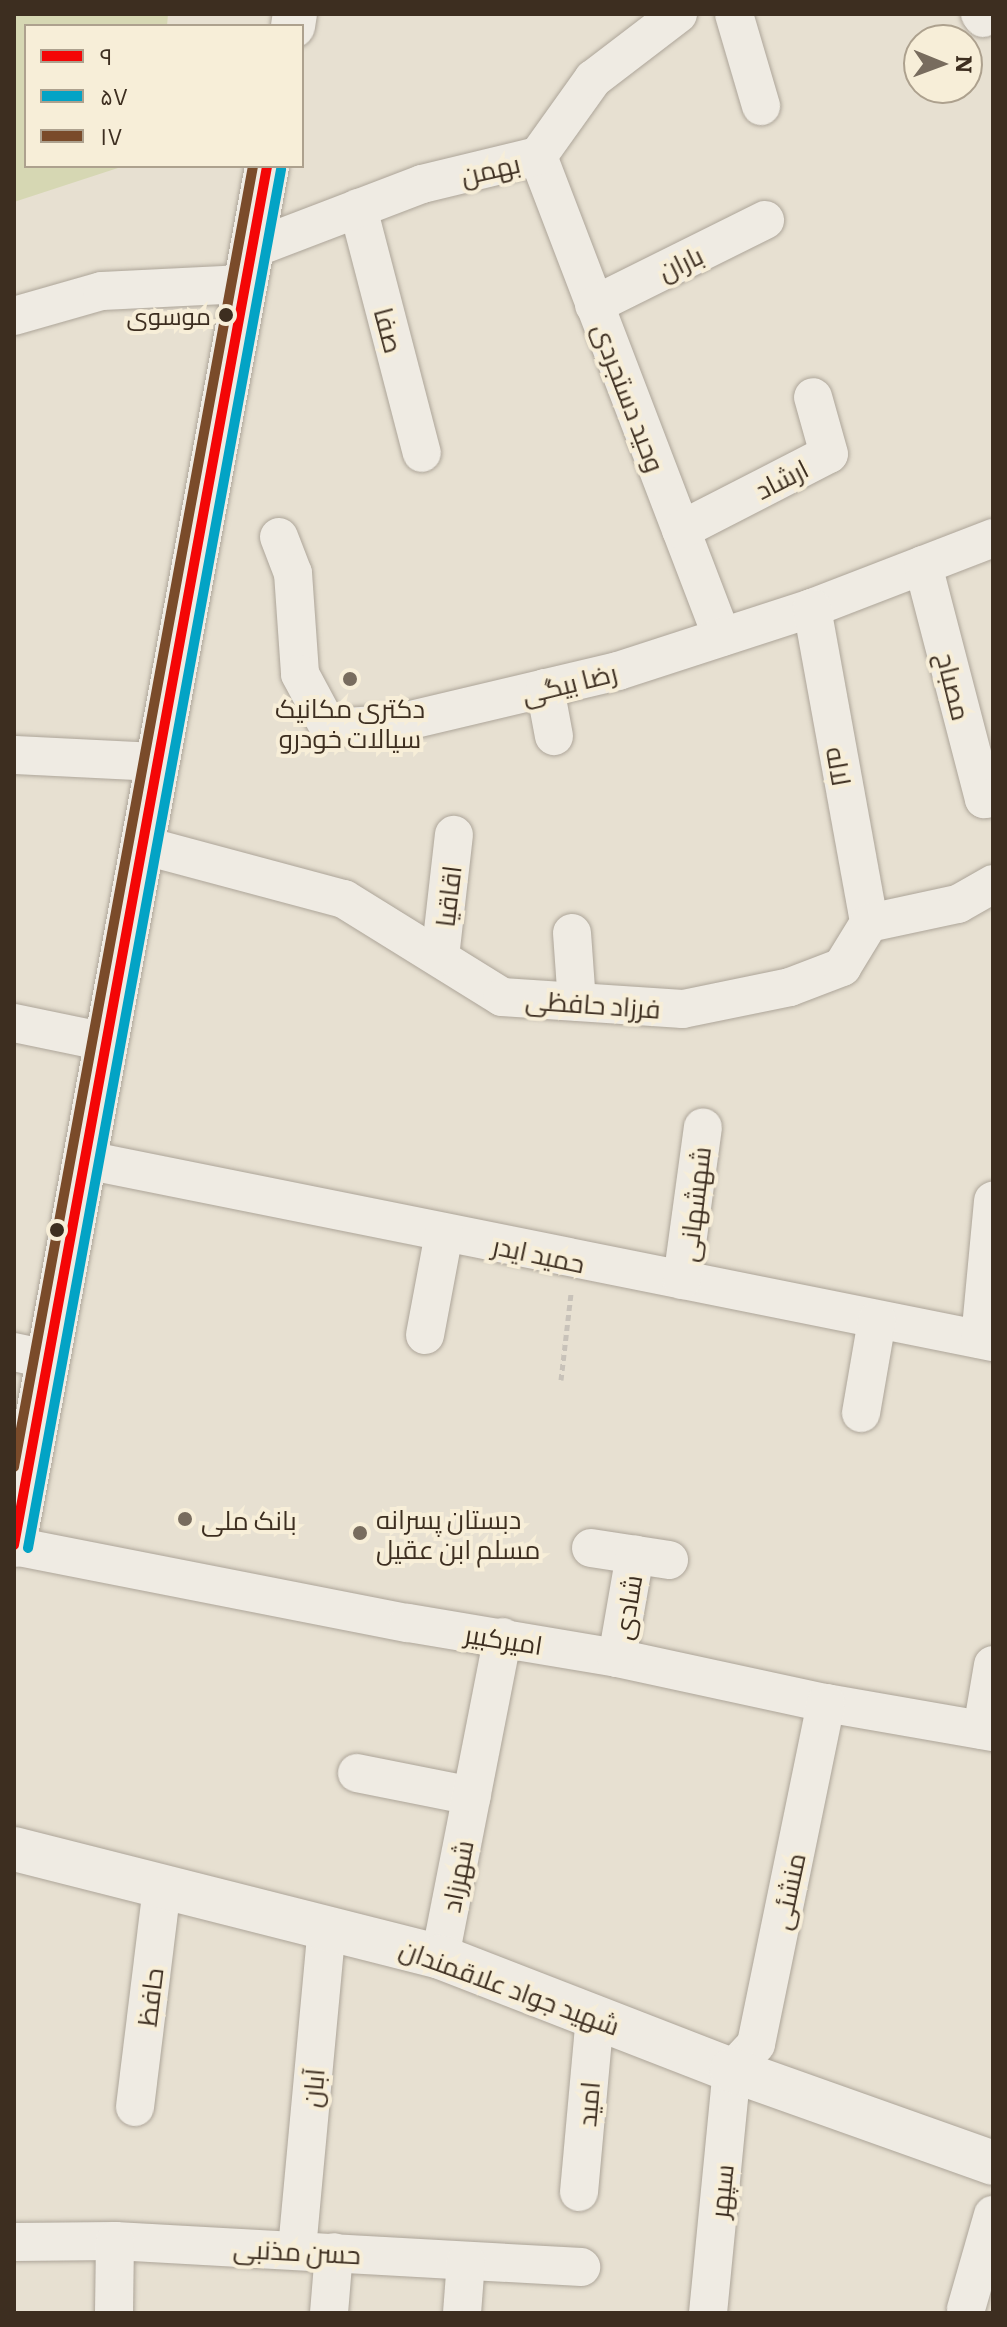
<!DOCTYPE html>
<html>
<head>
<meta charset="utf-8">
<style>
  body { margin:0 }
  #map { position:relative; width:1007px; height:2327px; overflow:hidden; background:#e7e0d1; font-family:Literata,Cairo,serif }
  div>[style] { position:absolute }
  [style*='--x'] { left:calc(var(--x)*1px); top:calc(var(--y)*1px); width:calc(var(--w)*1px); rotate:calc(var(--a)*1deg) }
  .green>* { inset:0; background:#d6d7b3 }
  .path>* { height:5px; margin-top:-2.5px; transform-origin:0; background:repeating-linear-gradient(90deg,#c8c2b9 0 6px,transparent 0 10px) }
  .roads { filter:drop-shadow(0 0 2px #ada599) drop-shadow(0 0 2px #ada599) }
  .minor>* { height:38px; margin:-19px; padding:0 19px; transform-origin:19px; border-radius:19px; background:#efebe3 }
  .tertiary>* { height:44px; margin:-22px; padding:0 22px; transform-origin:22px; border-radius:22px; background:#efebe3 }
  .secondary>* { height:44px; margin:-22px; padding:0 22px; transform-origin:22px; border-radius:22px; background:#efebe3 }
  .bus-1>* { height:10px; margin:-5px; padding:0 5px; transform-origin:5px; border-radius:5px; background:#f40606 }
  .bus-2>* { height:10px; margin:-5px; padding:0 5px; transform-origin:5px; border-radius:5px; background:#03a3c5 }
  .bus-3>* { height:10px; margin:-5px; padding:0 5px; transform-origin:5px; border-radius:5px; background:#7a4b2a }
  .dots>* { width:22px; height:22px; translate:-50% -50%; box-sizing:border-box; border:4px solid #f7eed8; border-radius:50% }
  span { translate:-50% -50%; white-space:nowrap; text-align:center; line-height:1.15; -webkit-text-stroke:8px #f7eed8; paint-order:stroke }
  .bus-label { font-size:24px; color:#3d2e20 }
  .right { translate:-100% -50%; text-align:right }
  .street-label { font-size:26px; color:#3d2e20 }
  .poi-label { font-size:26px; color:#3d2e20 }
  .left { translate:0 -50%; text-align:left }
  .frame { position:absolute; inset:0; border:16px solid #3d2e20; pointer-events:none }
  .legend { position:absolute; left:24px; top:24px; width:280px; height:144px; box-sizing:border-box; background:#f7eed8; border:2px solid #ada18e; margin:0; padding:10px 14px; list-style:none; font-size:24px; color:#3d2e20 }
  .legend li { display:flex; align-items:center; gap:16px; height:40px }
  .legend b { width:40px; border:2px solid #ada18e }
  .north { position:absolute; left:903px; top:24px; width:80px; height:80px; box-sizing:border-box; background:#f7eed8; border:2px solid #ada18e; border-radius:50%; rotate:91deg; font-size:22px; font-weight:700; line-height:32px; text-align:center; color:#3d2e20 }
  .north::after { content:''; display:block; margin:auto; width:28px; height:36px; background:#786c5e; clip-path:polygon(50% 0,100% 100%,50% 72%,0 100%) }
</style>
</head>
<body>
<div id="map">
  <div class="green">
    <i style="clip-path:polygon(14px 14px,168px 14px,167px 26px,26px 26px,26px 166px,124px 166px,14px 202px)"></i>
  </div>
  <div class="path">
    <i style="--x:561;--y:1380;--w:88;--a:-83.4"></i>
  </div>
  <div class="roads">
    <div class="minor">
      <i style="--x:734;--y:14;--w:96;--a:73.6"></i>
      <i style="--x:980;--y:14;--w:5;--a:53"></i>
      <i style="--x:538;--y:156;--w:515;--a:69.07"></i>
      <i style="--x:358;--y:208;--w:253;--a:75.4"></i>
      <i style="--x:252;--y:249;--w:182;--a:-20.9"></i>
      <i style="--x:422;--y:184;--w:119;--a:-13.6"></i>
      <i style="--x:538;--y:156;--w:95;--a:-54.5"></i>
      <i style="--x:593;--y:79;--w:107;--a:-37.4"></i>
      <i style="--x:594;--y:305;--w:191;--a:-26.4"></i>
      <i style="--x:14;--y:316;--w:91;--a:-15.9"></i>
      <i style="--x:102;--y:291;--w:142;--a:-2.8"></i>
      <i style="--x:681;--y:530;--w:166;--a:-27.2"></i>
      <i style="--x:829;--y:454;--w:59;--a:-105.7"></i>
      <i style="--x:279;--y:537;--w:39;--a:69"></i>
      <i style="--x:293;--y:573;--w:101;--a:86"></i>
      <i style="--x:300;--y:674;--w:61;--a:61.8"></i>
      <i style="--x:329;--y:728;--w:65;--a:-3.5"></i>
      <i style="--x:394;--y:724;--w:230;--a:-13.3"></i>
      <i style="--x:618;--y:671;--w:204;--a:-18"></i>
      <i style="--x:812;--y:608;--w:194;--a:-21.1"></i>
      <i style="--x:923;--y:565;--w:242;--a:75.4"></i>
      <i style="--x:984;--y:799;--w:9;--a:-6"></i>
      <i style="--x:812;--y:608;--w:320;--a:79.7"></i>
      <i style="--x:545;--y:688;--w:49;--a:79.4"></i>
      <i style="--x:14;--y:755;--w:144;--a:2.8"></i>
      <i style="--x:142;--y:845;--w:209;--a:15"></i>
      <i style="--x:344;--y:899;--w:186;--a:31.8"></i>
      <i style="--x:502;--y:997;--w:181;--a:3.8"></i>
      <i style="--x:683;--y:1009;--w:109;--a:-11.6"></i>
      <i style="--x:790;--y:987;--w:56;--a:-21"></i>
      <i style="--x:842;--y:967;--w:52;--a:-58.5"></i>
      <i style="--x:869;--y:923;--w:91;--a:-12.1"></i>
      <i style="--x:958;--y:904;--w:40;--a:-29.7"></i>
      <i style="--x:572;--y:933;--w:69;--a:85.9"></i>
      <i style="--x:440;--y:957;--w:123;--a:-83.5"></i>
      <i style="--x:14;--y:1023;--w:94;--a:11.7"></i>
      <i style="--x:86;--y:1160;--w:925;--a:11.35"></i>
      <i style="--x:682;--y:1280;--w:154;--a:-82.2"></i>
      <i style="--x:425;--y:1335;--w:104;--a:-79.4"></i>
      <i style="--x:980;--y:1339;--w:139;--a:-84.6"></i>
      <i style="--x:14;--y:1352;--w:35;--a:12"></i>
      <i style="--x:861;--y:1413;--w:94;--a:-80.2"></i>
      <i style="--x:14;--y:1546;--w:401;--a:11.1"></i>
      <i style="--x:408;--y:1623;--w:212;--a:9.5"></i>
      <i style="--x:617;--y:1658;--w:214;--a:12.2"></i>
      <i style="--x:826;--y:1703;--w:169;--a:9.9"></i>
      <i style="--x:591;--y:1548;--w:79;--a:8.7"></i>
      <i style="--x:617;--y:1658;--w:105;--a:-80.1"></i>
      <i style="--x:982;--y:1730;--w:66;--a:-80.4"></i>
      <i style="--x:357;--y:1773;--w:117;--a:11.3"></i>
      <i style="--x:440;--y:1957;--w:326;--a:-78.9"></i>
      <i style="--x:135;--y:2107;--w:222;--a:-83"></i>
      <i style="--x:579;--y:2192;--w:177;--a:-84.8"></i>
      <i style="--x:14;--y:2242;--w:101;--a:-0.6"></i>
      <i style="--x:115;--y:2241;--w:467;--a:3.2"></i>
      <i style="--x:297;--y:2249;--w:323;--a:-84.7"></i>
      <i style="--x:966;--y:2309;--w:98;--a:-74"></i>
      <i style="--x:114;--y:2313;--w:72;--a:-89.2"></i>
      <i style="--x:329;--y:2313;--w:61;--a:-85.3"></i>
      <i style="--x:462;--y:2313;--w:52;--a:-85.6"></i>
      <i style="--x:708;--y:2313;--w:244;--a:-84.4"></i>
      <i style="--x:732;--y:2070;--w:35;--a:-47"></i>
      <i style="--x:756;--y:2044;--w:348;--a:-78.4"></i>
    </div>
    <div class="tertiary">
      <i style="--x:14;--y:1849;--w:439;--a:14.2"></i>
      <i style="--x:440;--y:1957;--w:313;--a:21.2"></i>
      <i style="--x:732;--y:2070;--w:277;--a:19.6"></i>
    </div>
    <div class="secondary">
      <i style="--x:293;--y:26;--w:12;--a:-81"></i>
      <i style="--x:14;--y:1545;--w:1402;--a:-79.6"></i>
    </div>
  </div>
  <div class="bus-1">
    <i style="--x:14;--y:1545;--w:1402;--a:-79.6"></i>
  </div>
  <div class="bus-2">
    <i style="--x:28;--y:1548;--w:1402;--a:-79.6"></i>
  </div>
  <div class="bus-3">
    <i style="--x:14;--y:1467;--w:1323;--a:-79.59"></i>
  </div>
  <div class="dots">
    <i style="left:226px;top:315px;background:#3d2e20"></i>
    <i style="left:350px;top:679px;background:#786c5e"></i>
    <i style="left:57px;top:1230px;background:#3d2e20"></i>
    <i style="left:185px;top:1519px;background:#786c5e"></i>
    <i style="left:360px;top:1533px;background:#786c5e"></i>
  </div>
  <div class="bus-label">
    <span class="right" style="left:211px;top:315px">موسوی</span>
  </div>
  <div class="street-label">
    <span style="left:490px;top:168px;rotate:-13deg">بهمن</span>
    <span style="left:680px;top:262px;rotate:-26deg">باران</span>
    <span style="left:390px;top:330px;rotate:75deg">صفا</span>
    <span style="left:630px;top:397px;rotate:69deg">وحید دستجردی</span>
    <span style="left:781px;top:478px;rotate:-27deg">ارشاد</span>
    <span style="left:569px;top:682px;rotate:-14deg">رضا بیگی</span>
    <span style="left:955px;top:686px;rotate:76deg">مصباح</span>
    <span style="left:840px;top:766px;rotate:80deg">لاله</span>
    <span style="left:447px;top:896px;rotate:-83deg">اقاقیا</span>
    <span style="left:593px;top:1003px;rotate:4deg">فرزاد حافظی</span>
    <span style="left:693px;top:1204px;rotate:-83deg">شهشهانی</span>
    <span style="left:539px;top:1253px;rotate:12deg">حمید ایدر</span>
    <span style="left:626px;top:1607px;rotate:-80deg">شادی</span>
    <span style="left:504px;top:1638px;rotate:9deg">امیرکبیر</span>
    <span style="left:456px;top:1876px;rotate:-79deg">شهرزاد</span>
    <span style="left:787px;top:1891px;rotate:-78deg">منشئی</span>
    <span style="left:510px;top:1986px;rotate:20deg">شهید جواد علاقمندان</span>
    <span style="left:149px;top:1997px;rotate:-83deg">حافظ</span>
    <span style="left:312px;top:2088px;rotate:-85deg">آبان</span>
    <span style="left:587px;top:2104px;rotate:-85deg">امید</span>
    <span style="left:720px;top:2191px;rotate:-84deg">سپهر</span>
    <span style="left:297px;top:2250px;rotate:3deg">حسن مذنبی</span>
  </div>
  <div class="poi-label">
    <span style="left:350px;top:722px">دکتری مکانیک<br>سیالات خودرو</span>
    <span class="left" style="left:376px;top:1533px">دبستان پسرانه<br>مسلم ابن عقیل</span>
    <span class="left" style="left:201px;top:1519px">بانک ملی</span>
  </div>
  <div class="frame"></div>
  <ul class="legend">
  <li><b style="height:10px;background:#f40606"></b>۹</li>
  <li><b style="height:10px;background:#03a3c5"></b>۵۷</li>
  <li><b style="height:10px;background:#7a4b2a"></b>۱۷</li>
  </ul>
  <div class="north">N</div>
</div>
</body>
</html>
